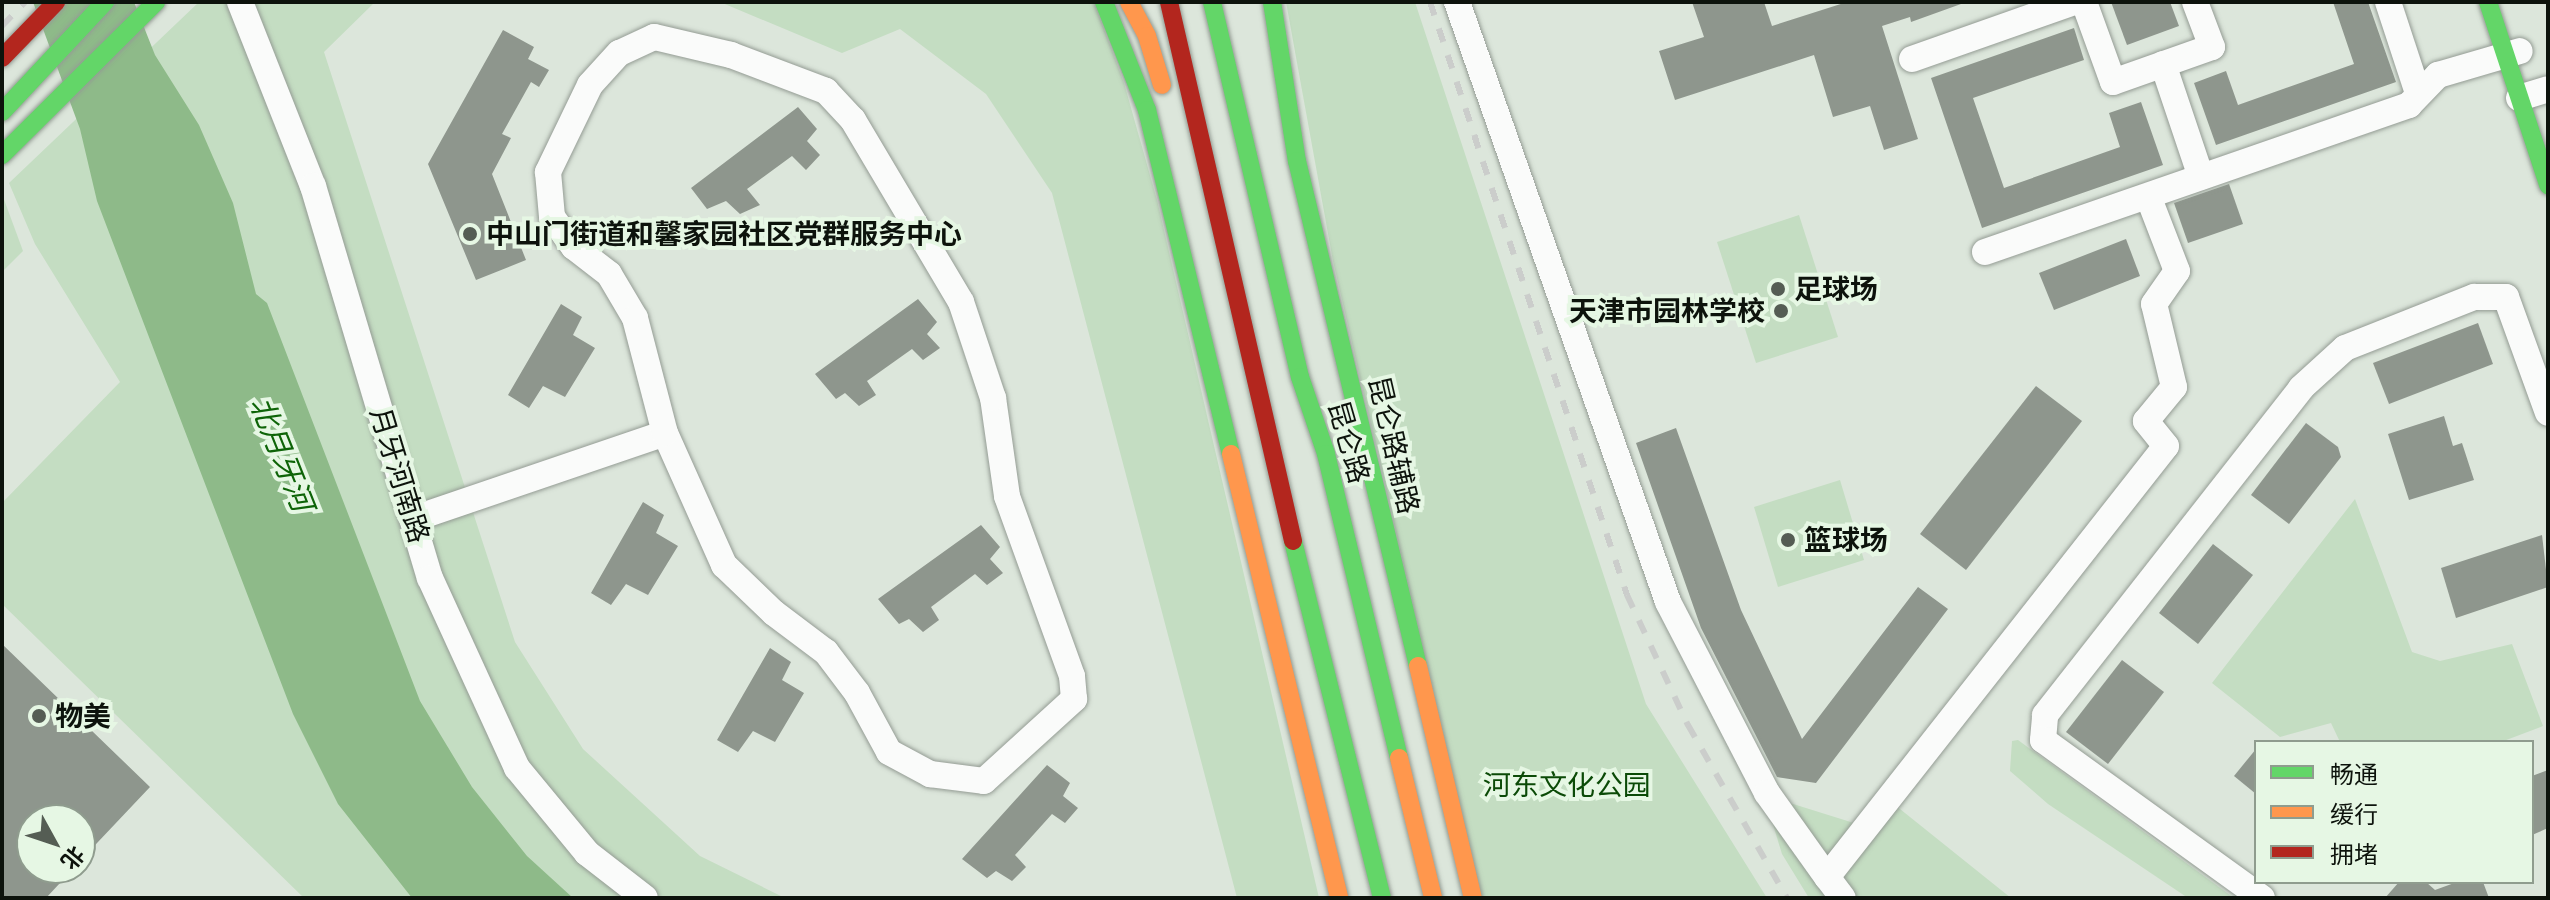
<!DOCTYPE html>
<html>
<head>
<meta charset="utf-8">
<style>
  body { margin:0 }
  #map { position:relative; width:2550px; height:900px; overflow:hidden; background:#dce6db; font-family:"Space Grotesk","Noto Sans SC",sans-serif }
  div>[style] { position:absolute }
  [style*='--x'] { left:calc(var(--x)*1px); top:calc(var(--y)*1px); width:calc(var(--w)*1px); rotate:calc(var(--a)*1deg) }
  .green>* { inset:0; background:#c4ddc2 }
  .water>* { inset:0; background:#8eba89 }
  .building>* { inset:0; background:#8e968d }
  .roads { filter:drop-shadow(0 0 2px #949c94) drop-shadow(0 0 2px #949c94) }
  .street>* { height:26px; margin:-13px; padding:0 13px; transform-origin:13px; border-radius:13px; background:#fafbfa }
  .fast>* { height:18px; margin:-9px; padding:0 9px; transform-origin:9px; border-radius:9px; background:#63d668 }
  .slow>* { height:18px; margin:-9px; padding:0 9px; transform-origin:9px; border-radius:9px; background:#ff974d }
  .jam>* { height:18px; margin:-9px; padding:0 9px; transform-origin:9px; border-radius:9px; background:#b3261e }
  .rail>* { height:6px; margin-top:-3px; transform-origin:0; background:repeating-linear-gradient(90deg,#cbcdcb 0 14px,transparent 0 28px) }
  .dots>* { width:22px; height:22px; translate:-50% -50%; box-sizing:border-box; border:4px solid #e6f7e4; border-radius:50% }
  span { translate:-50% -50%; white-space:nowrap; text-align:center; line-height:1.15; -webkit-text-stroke:8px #e6f7e4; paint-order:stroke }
  .poi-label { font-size:28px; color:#0d130c; font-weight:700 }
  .left { translate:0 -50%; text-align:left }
  .right { translate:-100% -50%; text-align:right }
  .street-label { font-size:28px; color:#0d130c }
  .park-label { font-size:28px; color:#0b4a07 }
  .water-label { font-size:30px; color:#0e6408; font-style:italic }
  .frame { position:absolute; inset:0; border:4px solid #0d130c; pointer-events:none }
  .legend { position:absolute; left:2254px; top:740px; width:280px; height:144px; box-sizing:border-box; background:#e6f7e4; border:2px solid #8f9c8e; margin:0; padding:10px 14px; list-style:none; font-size:24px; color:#0d130c }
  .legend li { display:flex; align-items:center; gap:16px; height:40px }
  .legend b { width:40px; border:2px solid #8f9c8e }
  .north { position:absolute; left:16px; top:804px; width:80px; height:80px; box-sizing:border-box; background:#e6f7e4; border:2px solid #8f9c8e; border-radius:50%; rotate:130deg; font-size:22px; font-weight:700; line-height:32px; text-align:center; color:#0d130c }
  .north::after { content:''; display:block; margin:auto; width:28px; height:36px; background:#555d54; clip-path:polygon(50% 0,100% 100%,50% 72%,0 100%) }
</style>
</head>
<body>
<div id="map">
  <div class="green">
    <i style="clip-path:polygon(199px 2px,375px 2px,324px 52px,515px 642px,583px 749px,700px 856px,785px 898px,304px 898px,2px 604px,2px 503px,120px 382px,35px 244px,9px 183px)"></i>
    <i style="clip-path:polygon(720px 2px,1094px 2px,1124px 83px,1157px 200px,1319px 898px,1237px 898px,1052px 193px,986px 94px,900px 29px,842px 53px)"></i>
    <i style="clip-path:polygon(1286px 2px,1415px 2px,1646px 704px,1767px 898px,1481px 898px,1333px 261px)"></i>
    <i style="clip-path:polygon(2px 194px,23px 251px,2px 272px)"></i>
    <i style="clip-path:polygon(1799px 215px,1838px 337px,1756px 363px,1717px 242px)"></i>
    <i style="clip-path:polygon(1840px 480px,1864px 560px,1778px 587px,1754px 507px)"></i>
    <i style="clip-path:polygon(2355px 499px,2412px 652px,2440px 661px,2512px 644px,2543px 726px,2501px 742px,2340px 742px,2331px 723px,2280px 737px,2212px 683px)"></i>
    <i style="clip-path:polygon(2018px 740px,2234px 898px,2188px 898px,2048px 804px,2010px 771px,2012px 741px)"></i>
    <i style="clip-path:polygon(1764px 795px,1873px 829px,1895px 805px,2011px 898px,1809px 898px,1782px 854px)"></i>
  </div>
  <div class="water">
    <i style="clip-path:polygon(33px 2px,134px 2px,155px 55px,199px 125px,233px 203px,256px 294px,267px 303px,420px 701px,472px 787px,527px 856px,573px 898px,412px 898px,338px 804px,293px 714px,97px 201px,80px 129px)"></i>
  </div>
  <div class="building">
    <i style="clip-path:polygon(1692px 2px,1764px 2px,1772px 26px,1847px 2px,1961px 4px,1911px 22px,1910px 17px,1882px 26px,1918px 139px,1884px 150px,1870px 106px,1833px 117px,1814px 55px,1675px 100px,1659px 51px,1704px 37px)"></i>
    <i style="clip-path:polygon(2111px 2px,2170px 2px,2179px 26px,2127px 45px)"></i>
    <i style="clip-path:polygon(2333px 2px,2368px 2px,2396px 82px,2216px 145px,2194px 83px,2226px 71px,2238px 105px,2354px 64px)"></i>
    <i style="clip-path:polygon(2074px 28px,2084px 60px,1973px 98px,2004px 188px,2120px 147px,2109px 113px,2141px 102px,2163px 165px,1982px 228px,1931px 78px)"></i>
    <i style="clip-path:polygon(503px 30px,534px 47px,528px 59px,549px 70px,539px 87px,531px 82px,502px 134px,511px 138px,492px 174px,526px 260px,476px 280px,428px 164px)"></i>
    <i style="clip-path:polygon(798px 107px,817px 129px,807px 141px,820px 155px,806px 170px,792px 156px,747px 189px,760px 205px,740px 214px,726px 201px,707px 209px,691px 188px)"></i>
    <i style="clip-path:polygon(2229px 184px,2243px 224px,2188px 243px,2174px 203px)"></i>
    <i style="clip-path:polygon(2126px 239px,2140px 276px,2054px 310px,2039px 273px)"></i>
    <i style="clip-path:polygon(918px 299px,937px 322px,927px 334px,940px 348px,923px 360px,912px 349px,867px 381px,876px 395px,859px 406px,845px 393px,836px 399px,815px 374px)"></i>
    <i style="clip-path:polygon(561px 304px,582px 317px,573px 335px,595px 348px,565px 397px,543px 386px,529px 408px,508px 395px)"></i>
    <i style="clip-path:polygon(2478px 323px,2493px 364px,2389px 404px,2373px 363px)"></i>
    <i style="clip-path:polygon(2036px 386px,2082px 421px,1966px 570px,1920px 534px)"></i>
    <i style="clip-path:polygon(2444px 416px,2453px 446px,2462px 443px,2474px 480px,2409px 500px,2388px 434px)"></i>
    <i style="clip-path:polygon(2306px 423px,2338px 447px,2341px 457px,2289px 524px,2251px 495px)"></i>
    <i style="clip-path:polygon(1676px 428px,1741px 610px,1802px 739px,1918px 587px,1948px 609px,1816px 783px,1777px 777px,1701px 628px,1636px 443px)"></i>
    <i style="clip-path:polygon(643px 502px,664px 515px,656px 533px,678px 546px,648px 595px,626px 584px,611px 605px,591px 593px)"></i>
    <i style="clip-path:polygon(981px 525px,1000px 547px,990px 559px,1003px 573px,987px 585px,975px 574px,931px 607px,939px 620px,923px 632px,909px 619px,899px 624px,878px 599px)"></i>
    <i style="clip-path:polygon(2542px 535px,2548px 587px,2456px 618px,2441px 568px)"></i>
    <i style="clip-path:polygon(2213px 544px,2253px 575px,2198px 644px,2159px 613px)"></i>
    <i style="clip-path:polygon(2px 644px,150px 787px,80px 861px,80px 820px,32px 820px,32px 868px,74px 868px,46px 898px,2px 898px)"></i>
    <i style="clip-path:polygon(770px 648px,791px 662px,782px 680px,804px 693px,775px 742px,753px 731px,738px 752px,717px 740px)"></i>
    <i style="clip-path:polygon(2122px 660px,2164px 692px,2108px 764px,2066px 732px)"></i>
    <i style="clip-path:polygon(2256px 749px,2256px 794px,2234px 776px)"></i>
    <i style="clip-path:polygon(1047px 765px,1070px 783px,1063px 796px,1078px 808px,1065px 823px,1052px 814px,1015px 855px,1026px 867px,1012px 881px,996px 871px,987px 878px,962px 859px)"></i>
    <i style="clip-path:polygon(2548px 770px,2548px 828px,2532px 835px,2532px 776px)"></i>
    <i style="clip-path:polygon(2399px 882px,2426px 882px,2435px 890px,2457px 882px,2483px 882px,2489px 898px,2385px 898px)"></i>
  </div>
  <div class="roads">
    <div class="street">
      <i style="--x:240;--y:2;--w:198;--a:68.4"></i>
      <i style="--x:313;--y:186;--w:409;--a:73.4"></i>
      <i style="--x:430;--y:578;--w:209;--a:65.4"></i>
      <i style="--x:517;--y:768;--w:110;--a:50.5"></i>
      <i style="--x:587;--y:853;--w:73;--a:37.8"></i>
      <i style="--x:1457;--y:2;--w:636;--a:70.62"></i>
      <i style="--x:1668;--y:602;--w:215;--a:62.6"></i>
      <i style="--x:1767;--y:793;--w:103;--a:54.5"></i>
      <i style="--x:1827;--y:877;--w:548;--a:-51.81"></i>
      <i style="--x:2166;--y:446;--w:32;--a:-129"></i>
      <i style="--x:2146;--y:421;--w:44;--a:-50.5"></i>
      <i style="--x:2174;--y:387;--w:85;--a:-103.5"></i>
      <i style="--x:2154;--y:304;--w:40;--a:-55.1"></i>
      <i style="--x:2177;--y:271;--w:80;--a:-111.1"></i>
      <i style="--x:2084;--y:2;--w:85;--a:70.1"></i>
      <i style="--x:2113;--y:82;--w:105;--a:-19.5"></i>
      <i style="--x:2212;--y:47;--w:48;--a:-110.7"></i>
      <i style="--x:2388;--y:2;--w:96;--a:71.8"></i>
      <i style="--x:1912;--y:59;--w:172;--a:-19.4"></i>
      <i style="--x:2163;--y:64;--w:119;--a:71.4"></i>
      <i style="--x:2519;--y:98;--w:30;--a:-17"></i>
      <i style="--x:1985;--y:252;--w:449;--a:-19.1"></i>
      <i style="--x:2409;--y:105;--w:42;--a:-46"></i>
      <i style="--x:2438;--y:75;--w:85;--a:-16.3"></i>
      <i style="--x:413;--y:519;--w:266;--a:-18.8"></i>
      <i style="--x:665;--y:433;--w:145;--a:65.9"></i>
      <i style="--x:724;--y:565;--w:69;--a:43.8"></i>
      <i style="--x:774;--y:613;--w:65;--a:36.9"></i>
      <i style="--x:826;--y:652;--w:51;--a:52.9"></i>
      <i style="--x:857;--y:693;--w:67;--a:61.5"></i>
      <i style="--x:889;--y:752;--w:47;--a:28.2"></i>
      <i style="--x:930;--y:774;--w:54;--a:7.4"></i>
      <i style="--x:984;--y:781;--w:122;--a:-42.3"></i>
      <i style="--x:1074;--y:699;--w:23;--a:-95"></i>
      <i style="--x:1072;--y:676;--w:191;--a:-109.9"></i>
      <i style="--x:1007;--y:496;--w:99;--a:-98.1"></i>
      <i style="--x:993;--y:398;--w:101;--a:-108.4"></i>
      <i style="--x:961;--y:302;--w:212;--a:-120.7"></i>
      <i style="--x:853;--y:120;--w:40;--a:-133"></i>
      <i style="--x:826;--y:91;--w:102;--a:-159.2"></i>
      <i style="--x:731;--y:55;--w:79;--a:-166.8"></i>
      <i style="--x:654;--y:37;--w:38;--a:155"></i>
      <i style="--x:619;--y:53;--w:43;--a:132.2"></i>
      <i style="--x:590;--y:85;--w:97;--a:115.8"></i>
      <i style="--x:548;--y:172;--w:45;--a:84.9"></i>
      <i style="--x:552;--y:217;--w:37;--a:54"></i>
      <i style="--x:574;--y:247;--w:44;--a:37.6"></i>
      <i style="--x:609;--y:274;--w:51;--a:59.4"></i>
      <i style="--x:635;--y:318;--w:119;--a:75.4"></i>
      <i style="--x:1827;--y:877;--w:26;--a:53"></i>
      <i style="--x:2262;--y:898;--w:270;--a:-144.2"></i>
      <i style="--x:2043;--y:740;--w:25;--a:-85"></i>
      <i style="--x:2045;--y:715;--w:415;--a:-51.9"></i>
      <i style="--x:2301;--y:388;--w:59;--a:-42.3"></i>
      <i style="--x:2345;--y:348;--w:139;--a:-21.6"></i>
      <i style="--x:2474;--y:297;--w:32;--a:0"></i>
      <i style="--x:2506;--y:297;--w:123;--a:70.1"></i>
    </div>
    <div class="fast">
      <i style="--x:1104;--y:2;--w:116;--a:68.3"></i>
      <i style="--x:1147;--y:110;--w:354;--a:76.3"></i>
      <i style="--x:1212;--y:2;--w:385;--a:76.8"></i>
      <i style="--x:1300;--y:377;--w:81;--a:71.3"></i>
      <i style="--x:1326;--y:454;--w:313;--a:76.5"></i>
      <i style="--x:1272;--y:2;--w:161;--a:81.1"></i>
      <i style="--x:1297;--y:161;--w:519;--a:76.53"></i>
      <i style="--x:2488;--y:2;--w:193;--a:71.8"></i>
      <i style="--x:2;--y:112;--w:151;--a:-46.9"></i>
      <i style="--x:2;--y:155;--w:217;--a:-44.8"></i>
      <i style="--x:1293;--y:541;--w:368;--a:76"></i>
    </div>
    <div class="slow">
      <i style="--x:1129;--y:2;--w:38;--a:62"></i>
      <i style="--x:1147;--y:36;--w:51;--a:73"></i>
      <i style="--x:1231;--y:454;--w:457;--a:76.3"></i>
      <i style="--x:1418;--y:666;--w:238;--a:76.7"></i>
      <i style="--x:1399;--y:758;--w:144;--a:76.3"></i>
    </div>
    <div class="jam">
      <i style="--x:1169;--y:2;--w:553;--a:77.04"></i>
      <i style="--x:2;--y:58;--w:78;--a:-46"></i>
    </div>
  </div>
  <div class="rail">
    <i style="--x:1430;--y:2;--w:625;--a:71.62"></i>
    <i style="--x:1627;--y:595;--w:144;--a:64.9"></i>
    <i style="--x:1688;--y:725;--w:199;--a:60.2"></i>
    <i style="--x:2;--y:3;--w:1;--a:-90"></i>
    <i style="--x:2;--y:26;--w:33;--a:-46"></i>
  </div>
  <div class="dots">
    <i style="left:470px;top:234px;background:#555d54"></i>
    <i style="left:1778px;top:289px;background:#555d54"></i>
    <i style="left:1781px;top:311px;background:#555d54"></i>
    <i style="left:1788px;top:540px;background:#555d54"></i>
    <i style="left:39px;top:716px;background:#555d54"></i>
  </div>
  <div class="poi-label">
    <span class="left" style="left:486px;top:234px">中山门街道和馨家园社区党群服务中心</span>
    <span class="left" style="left:1794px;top:289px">足球场</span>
    <span class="right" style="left:1765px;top:311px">天津市园林学校</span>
    <span class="left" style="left:1804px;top:540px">篮球场</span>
    <span class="left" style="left:55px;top:716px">物美</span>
  </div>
  <div class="street-label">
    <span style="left:1349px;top:442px;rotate:74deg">昆仑路</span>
    <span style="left:1394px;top:445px;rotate:77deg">昆仑路辅路</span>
    <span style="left:400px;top:475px;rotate:73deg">月牙河南路</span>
  </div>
  <div class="park-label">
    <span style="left:1567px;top:785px">河东文化公园</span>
  </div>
  <div class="water-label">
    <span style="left:281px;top:454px;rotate:68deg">北月牙河</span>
  </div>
  <div class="frame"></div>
  <ul class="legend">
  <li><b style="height:10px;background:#63d668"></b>畅通</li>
  <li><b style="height:10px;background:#ff974d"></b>缓行</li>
  <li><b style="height:10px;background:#b3261e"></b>拥堵</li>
  </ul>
  <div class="north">北</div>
</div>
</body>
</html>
